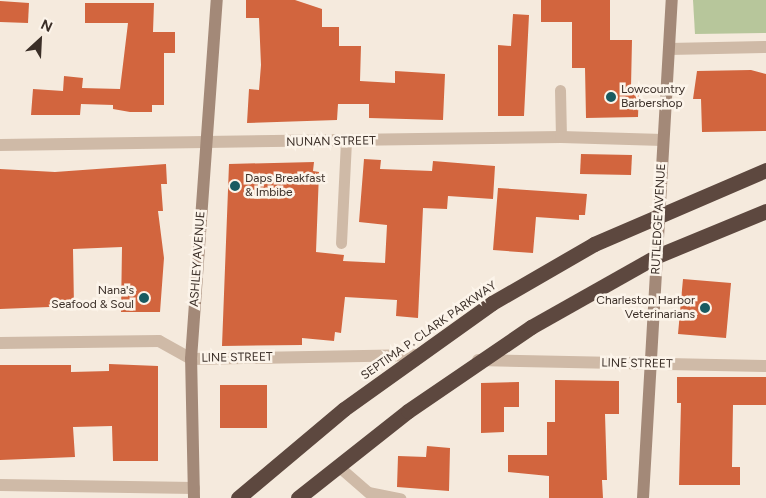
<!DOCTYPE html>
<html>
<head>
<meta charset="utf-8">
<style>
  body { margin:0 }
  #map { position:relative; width:766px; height:498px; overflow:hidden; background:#f5eadd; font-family:Figtree,sans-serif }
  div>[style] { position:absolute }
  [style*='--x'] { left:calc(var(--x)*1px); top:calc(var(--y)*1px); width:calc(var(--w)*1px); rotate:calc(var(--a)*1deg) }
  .green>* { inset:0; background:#b7c69b }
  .building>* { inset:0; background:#d2653e }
  .lane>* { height:11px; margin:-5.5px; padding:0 5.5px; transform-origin:5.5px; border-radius:5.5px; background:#cfbaa7 }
  .street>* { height:12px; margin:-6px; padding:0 6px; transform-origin:6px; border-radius:6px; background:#cfbaa7 }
  .secondary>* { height:12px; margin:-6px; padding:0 6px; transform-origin:6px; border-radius:6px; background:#a38978 }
  .highway>* { height:15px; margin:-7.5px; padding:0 7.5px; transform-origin:7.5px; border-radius:7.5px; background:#5d483f }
  .dots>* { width:14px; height:14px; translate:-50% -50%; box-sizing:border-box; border:2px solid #fcf4ea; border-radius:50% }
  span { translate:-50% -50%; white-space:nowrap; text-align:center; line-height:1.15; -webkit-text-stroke:5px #fcf4ea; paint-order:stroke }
  .poi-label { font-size:12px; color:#3b2f28 }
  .left { translate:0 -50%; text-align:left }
  .right { translate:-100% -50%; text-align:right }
  .street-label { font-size:12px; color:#3b2f28 }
  .north { position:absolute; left:15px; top:15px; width:50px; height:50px; -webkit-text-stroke:4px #fcf4ea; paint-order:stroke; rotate:25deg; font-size:14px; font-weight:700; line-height:20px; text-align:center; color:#3b2f28 }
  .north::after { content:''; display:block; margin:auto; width:18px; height:22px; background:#3b2f28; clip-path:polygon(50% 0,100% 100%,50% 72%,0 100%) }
</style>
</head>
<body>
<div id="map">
  <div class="green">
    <i style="clip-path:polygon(693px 0,766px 0,766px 33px,695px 34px)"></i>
  </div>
  <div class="building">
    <i style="clip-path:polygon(246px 0,295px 0,322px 9px,322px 27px,339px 27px,339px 46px,361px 46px,360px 81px,395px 83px,395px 71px,445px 74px,443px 120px,369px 118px,369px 104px,338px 104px,337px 120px,247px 123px,249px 89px,259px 90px,261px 65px,259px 18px,246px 18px)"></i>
    <i style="clip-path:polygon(541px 0,610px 0,610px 40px,632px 40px,631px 87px,639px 87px,638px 117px,586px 118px,585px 68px,572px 68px,572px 22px,541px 22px)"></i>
    <i style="clip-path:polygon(0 1px,29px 3px,28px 23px,0 22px)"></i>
    <i style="clip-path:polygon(85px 3px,154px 3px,153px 32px,175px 32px,175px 53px,164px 53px,164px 105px,152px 105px,152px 112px,130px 112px,113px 109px,113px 105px,81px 104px,80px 115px,31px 115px,33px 89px,63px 91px,64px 76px,83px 78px,82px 88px,120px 89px,128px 23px,85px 23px)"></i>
    <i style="clip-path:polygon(513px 14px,529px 15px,524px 116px,498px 116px,498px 45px,511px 46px)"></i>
    <i style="clip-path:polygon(751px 70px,766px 74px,766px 131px,702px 132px,701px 99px,693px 99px,697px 71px)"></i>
    <i style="clip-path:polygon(581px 154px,632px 155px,631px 175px,580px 174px)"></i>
    <i style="clip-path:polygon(364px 159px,381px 160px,380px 169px,432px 171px,433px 161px,495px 166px,493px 199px,448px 196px,447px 209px,423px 208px,418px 318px,396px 316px,397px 300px,345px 297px,341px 333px,335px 332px,334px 341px,302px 338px,302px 345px,222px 346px,229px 164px,314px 162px,313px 171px,319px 172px,316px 252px,344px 255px,343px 261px,385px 263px,387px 225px,359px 222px)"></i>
    <i style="clip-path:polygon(166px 164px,167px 184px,161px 184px,163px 211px,158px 211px,164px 258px,160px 312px,121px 312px,122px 247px,73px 249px,74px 306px,0 309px,0 169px,55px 172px)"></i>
    <i style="clip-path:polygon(498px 188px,587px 194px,585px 215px,579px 215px,579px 220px,536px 217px,533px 253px,493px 250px)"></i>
    <i style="clip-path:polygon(683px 279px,731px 283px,726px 338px,678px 334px)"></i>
    <i style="clip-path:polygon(109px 364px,158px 366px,158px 461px,113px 461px,112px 426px,73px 427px,75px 457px,0 460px,0 365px,71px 365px,71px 372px,109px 371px)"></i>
    <i style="clip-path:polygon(677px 377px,766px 377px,766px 405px,733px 405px,732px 467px,740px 467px,740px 485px,679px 485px,681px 403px,677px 403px)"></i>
    <i style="clip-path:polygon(555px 380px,619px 381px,619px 414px,605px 414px,607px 480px,602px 480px,603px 498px,549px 498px,549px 476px,508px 472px,508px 455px,547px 455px,547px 422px,555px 422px)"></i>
    <i style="clip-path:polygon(519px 382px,519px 407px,504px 407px,504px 432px,481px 433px,481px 383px)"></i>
    <i style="clip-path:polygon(220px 385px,267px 385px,267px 428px,220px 428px)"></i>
    <i style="clip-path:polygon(427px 446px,450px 448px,449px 491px,397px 487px,398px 456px,426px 457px)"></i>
  </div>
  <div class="lane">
    <i style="--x:560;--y:90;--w:47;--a:88.8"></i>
    <i style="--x:341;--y:243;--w:102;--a:-87.2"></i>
    <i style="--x:338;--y:466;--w:40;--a:41"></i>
    <i style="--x:368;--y:492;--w:33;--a:11"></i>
  </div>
  <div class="street">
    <i style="--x:669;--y:49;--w:97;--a:-1.2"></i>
    <i style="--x:0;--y:145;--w:561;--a:-0.82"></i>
    <i style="--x:561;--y:137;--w:102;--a:1.7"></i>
    <i style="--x:0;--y:343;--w:159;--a:-0.7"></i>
    <i style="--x:159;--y:341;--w:37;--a:29"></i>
    <i style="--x:191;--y:359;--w:228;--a:-1"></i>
    <i style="--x:478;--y:360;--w:288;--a:1.2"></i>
    <i style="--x:0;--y:485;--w:194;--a:0.9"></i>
  </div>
  <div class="secondary">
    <i style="--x:194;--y:498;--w:139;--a:-91.2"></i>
    <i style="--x:191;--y:359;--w:360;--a:-85.9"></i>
    <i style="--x:643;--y:498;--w:499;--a:-86.7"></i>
  </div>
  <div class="highway">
    <i style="--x:238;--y:498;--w:138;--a:-40"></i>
    <i style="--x:344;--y:409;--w:182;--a:-35.6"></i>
    <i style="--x:492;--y:303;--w:118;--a:-30"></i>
    <i style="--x:594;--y:244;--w:187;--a:-23.3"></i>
    <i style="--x:298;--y:498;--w:140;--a:-38.3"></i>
    <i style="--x:408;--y:411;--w:149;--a:-34.3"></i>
    <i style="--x:531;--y:327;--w:145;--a:-29.4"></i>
    <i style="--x:657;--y:256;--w:118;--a:-22.4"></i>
  </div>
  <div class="dots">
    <i style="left:611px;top:97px;background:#195b61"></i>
    <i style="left:235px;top:186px;background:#195b61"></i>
    <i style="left:144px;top:298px;background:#195b61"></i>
    <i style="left:705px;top:308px;background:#195b61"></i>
  </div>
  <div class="poi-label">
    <span class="left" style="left:621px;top:97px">Lowcountry<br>Barbershop</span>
    <span class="left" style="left:245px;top:186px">Daps Breakfast<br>&amp; Imbibe</span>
    <span class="right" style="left:134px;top:298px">Nana's<br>Seafood &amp; Soul</span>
    <span class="right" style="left:695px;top:308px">Charleston Harbor<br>Veterinarians</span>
  </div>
  <div class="street-label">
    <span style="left:331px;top:142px;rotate:-1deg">NUNAN STREET</span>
    <span style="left:659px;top:219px;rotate:-87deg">RUTLEDGE AVENUE</span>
    <span style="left:198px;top:259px;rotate:-86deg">ASHLEY AVENUE</span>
    <span style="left:429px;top:331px;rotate:-35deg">SEPTIMA P. CLARK PARKWAY</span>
    <span style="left:237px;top:358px;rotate:-1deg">LINE STREET</span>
    <span style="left:637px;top:364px;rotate:1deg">LINE STREET</span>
  </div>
  <div class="north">N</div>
</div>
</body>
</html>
